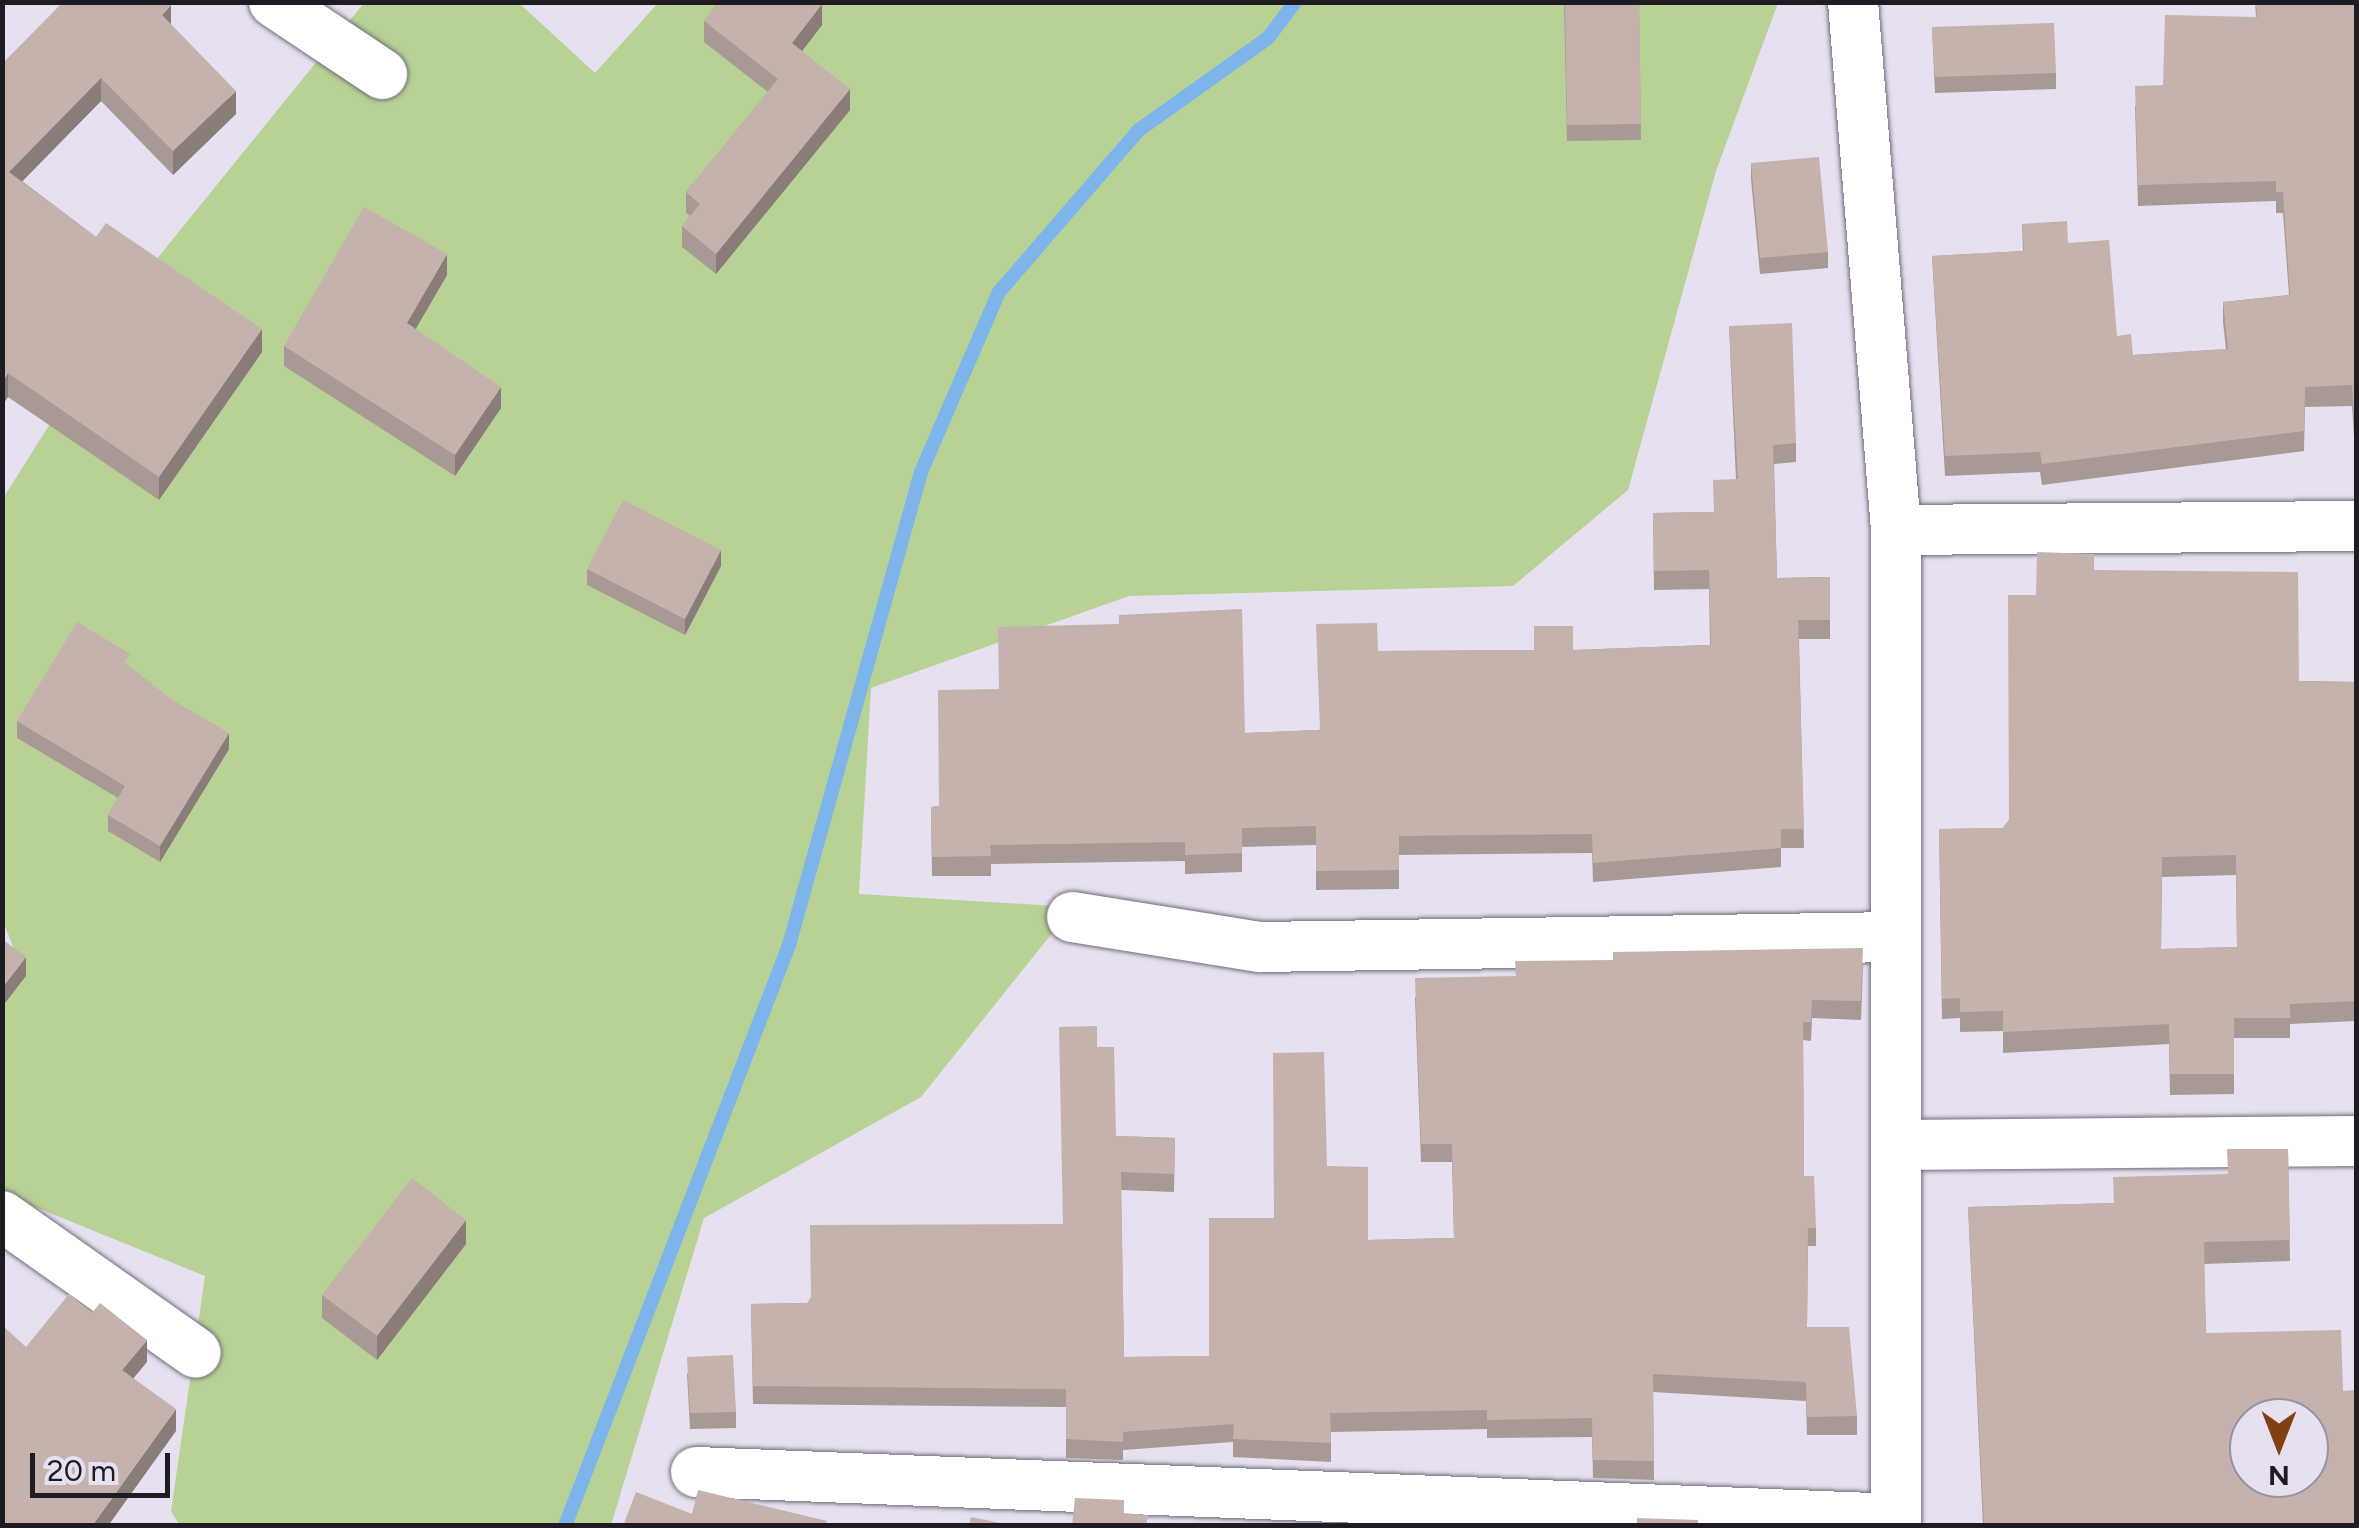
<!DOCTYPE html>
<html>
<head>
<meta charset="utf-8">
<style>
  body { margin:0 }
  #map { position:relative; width:2359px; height:1528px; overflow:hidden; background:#e6e0f1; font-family:Figtree,sans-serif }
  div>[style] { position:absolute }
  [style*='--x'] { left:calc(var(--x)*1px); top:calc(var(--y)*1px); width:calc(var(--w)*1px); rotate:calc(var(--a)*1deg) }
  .green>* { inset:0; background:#b7d294 }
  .stream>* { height:14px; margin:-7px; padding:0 7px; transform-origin:7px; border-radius:7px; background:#7db4eb }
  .roads { filter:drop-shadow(0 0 2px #706b7a) drop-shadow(0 0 2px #706b7a) }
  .street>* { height:50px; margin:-25px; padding:0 25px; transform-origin:25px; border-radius:25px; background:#fff }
  .wall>* { inset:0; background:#a99995 }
  .shaded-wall>* { inset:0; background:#8a7d79 }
  .building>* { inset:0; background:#c5b2ad }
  span { translate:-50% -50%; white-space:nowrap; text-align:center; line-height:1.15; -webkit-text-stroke:10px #e6e0f1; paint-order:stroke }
  .frame { position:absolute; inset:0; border:5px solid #1e1c22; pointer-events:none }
  .north { position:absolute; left:2229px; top:1398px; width:100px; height:100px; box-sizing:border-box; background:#e6e0f1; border:2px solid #96929e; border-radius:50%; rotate:180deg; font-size:28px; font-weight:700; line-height:40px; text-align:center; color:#1e1c22 }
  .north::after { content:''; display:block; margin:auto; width:35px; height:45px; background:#834012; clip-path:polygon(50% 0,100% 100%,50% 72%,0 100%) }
  .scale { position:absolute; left:30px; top:1453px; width:140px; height:45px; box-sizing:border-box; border:5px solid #1e1c22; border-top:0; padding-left:12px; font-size:30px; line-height:35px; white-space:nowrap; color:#1e1c22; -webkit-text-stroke:8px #e6e0f1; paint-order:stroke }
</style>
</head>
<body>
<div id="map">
  <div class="green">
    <i style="clip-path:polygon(364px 3px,519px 3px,595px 73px,658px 3px,1778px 3px,1716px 171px,1628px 490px,1513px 586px,1129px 596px,871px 688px,859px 894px,1073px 907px,921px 1097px,704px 1218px,611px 1525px,180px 1526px,171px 1511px,205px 1276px,3px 1194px,3px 1007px,20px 965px,2px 918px,2px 500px,143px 276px)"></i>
  </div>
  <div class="stream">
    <i style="--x:565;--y:1526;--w:623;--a:-68.92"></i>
    <i style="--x:789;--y:945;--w:491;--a:-74.4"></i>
    <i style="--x:921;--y:472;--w:196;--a:-66.6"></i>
    <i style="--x:999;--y:292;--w:214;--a:-49.2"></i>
    <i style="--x:1139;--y:130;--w:158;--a:-35.5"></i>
    <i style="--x:1268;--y:38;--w:45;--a:-53.1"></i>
  </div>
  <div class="roads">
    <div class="street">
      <i style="--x:274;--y:2;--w:130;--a:33.7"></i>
      <i style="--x:1853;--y:2;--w:530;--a:85.34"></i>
      <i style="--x:1896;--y:530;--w:996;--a:90"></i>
      <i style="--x:1896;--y:530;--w:460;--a:-0.5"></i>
      <i style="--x:1072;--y:917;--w:190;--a:9.1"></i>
      <i style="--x:1260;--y:947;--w:636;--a:-0.9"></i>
      <i style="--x:1896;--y:1145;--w:460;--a:-0.5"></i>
      <i style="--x:2;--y:1216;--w:237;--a:35.2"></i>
      <i style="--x:696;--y:1472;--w:1201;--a:2.24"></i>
    </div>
  </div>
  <div class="wall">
    <i style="clip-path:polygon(1564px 2px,1639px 2px,1641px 140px,1567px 141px)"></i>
    <i style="clip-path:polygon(2255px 2px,2356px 2px,2356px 467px,2352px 406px,2305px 407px,2304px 451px,2042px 485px,2040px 472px,1945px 476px,1932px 256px,2023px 251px,2022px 224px,2068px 243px,2117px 336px,2133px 355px,2226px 349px,2223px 322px,2223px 302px,2289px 295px,2283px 213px,2276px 213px,2276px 201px,2138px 206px,2135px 106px,2256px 17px)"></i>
    <i style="clip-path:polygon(704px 21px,822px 25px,802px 51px,850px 110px,716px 274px,682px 247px,682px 226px,690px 216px,686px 213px,686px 192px,768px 92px,704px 42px)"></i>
    <i style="clip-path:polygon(171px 25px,236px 114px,173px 175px,101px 101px,22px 181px,96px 237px,262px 352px,159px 500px,8px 397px,2px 64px)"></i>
    <i style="clip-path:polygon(1932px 27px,2056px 73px,2056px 89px,1935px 93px)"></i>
    <i style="clip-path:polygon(1751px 163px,1828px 252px,1828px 268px,1760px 274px,1751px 179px)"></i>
    <i style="clip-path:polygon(447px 275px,415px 329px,501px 408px,455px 476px,284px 366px,284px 346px)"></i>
    <i style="clip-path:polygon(1729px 326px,1796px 443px,1796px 462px,1774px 464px,1777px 578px,1830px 577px,1830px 639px,1799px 639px,1804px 848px,1781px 848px,1781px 867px,1593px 882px,1592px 853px,1399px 855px,1399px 889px,1316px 890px,1316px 845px,1242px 847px,1242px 872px,1185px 874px,1185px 861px,991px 864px,991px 876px,932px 876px,931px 807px,939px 806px,1245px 733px,1319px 730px,1378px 651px,1573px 650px,1710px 645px,1709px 589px,1654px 590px,1653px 513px,1714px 512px,1736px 479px)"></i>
    <i style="clip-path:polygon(721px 566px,685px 635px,587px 585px,587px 569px)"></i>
    <i style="clip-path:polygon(evenodd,2094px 570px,2299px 681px,2356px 682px,2356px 1021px,2290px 1024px,2290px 1038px,2234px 1038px,2234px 1094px,2170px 1095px,2169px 1044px,2003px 1053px,2003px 1031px,1960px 1032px,1960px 1018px,1942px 1019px,1939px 829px,2003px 828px,2009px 820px,2036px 595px,2094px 570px,2236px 875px,2237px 947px,2161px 949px,2162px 877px,2236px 875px)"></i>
    <i style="clip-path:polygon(130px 667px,229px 749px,160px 862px,108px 831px,108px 815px,118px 798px,17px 738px,17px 721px)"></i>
    <i style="clip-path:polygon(1863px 966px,1861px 1020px,1812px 1018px,1811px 1041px,1803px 1040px,1804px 1176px,1816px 1228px,1816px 1246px,1808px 1246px,1807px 1327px,1857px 1416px,1857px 1435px,1807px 1435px,1806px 1401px,1653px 1392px,1654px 1480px,1593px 1478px,1592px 1437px,1487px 1438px,1487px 1429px,1331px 1432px,1331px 1462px,1233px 1457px,1233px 1442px,1123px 1450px,1123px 1460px,1066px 1458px,1066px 1407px,753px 1404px,751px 1304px,807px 1303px,1063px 1224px,1097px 1047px,1116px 1136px,1175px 1138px,1174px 1192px,1121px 1190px,1124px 1357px,1209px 1356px,1274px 1218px,1327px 1166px,1368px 1240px,1454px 1238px,1452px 1162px,1421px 1162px,1415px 997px)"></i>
    <i style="clip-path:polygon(2288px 1149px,2290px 1261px,2204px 1264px,2206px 1333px,2343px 1391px,2356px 1526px,1983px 1526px,1968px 1207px,2114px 1203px,2227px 1174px)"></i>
    <i style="clip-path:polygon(466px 1244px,377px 1360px,322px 1318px,322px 1295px)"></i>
    <i style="clip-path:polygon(687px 1373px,736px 1412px,736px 1428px,690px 1429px)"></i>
  </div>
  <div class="shaded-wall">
    <i style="clip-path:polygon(822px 4px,822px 25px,792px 64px,792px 43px)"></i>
    <i style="clip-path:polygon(171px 5px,171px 29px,162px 15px)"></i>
    <i style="clip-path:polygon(101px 78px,101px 101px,9px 195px,9px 172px)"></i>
    <i style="clip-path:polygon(850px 89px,850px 110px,716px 274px,716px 254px)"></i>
    <i style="clip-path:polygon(236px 91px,236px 114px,173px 175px,173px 151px)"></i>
    <i style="clip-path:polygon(447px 254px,447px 275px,407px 344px,407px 323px)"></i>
    <i style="clip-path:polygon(262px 329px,262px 352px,159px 500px,159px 477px)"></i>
    <i style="clip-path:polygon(8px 373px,8px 397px,2px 406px,2px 383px)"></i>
    <i style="clip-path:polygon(501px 387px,501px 408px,455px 476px,455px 455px)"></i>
    <i style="clip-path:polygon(721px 550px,721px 566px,685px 635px,685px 619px)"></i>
    <i style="clip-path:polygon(229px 733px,229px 749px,160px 862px,160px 846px)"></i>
    <i style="clip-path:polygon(26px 957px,26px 976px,2px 1007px,2px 988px)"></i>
    <i style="clip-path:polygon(466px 1220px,466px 1244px,377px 1360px,377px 1336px)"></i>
    <i style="clip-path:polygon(147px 1340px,147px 1362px,122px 1392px,122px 1370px)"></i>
    <i style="clip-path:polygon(176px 1409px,176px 1431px,108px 1526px,92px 1526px)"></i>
  </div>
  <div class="building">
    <i style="clip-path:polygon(63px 2px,168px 2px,171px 5px,162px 15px,236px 91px,173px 151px,101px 78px,9px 172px,96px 237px,106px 223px,262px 329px,159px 477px,8px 373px,2px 383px,2px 64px)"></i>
    <i style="clip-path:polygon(718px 2px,820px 2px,822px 4px,792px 43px,850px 89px,716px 254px,682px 226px,700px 204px,686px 192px,778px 79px,704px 21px)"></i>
    <i style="clip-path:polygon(1565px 2px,1639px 2px,1641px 124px,1567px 125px)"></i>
    <i style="clip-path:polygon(2256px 2px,2356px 2px,2356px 446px,2352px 385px,2305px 387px,2304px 431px,2042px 464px,2040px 452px,1945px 456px,1932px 256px,2024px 251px,2022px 224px,2067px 221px,2068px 243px,2109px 240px,2117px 336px,2131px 334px,2133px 355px,2228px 349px,2223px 302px,2290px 295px,2283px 192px,2276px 192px,2276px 181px,2138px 185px,2135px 86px,2163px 85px,2165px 15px,2257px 17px)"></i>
    <i style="clip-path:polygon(2054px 23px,2056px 73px,1935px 77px,1932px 27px)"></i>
    <i style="clip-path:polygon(1819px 157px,1828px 252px,1760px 258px,1751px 163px)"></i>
    <i style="clip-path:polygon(364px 207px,447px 254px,407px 323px,501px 387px,455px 455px,284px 346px)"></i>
    <i style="clip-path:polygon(1792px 323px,1796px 443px,1773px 445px,1777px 578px,1830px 577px,1830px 620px,1798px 620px,1804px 829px,1781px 829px,1781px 848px,1593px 863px,1592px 834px,1399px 836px,1399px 870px,1316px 871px,1316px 826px,1242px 828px,1242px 853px,1185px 855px,1185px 842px,990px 845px,991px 856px,932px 857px,931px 807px,939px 806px,938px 690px,999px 689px,998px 627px,1119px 624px,1119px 615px,1242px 609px,1245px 733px,1320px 730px,1316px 624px,1377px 623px,1378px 651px,1534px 650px,1534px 626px,1573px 626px,1573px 650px,1711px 645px,1709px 570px,1654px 571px,1653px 513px,1714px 512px,1713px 480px,1738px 479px,1729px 326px)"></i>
    <i style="clip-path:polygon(623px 500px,721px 550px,685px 619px,587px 569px)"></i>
    <i style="clip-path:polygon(evenodd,2037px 552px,2094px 554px,2094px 570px,2298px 572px,2299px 681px,2356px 682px,2356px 1001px,2290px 1004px,2290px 1018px,2234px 1018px,2234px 1074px,2170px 1074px,2169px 1024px,2003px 1032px,2003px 1011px,1960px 1012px,1960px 998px,1942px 999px,1939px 829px,2003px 828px,2009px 820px,2008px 595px,2036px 595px,2037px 552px,2236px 855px,2237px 947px,2161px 949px,2162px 857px,2236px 855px)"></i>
    <i style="clip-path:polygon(77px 622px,130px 654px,124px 662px,171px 699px,229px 733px,160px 846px,108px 815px,125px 786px,17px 721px)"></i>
    <i style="clip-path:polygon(2px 939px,26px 957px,2px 988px)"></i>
    <i style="clip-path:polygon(1863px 948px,1861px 1001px,1812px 1000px,1811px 1022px,1803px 1022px,1804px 1176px,1814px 1176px,1816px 1228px,1808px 1228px,1807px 1327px,1849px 1327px,1857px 1416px,1807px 1417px,1806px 1382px,1653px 1374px,1654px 1461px,1593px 1460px,1592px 1418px,1487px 1420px,1487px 1410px,1330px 1413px,1331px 1443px,1233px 1439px,1234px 1424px,1123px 1432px,1123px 1442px,1066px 1439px,1066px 1389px,753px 1386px,751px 1304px,807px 1303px,811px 1297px,810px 1225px,1063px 1224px,1059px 1027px,1097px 1026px,1097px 1047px,1114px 1047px,1116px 1136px,1175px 1138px,1174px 1174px,1121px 1172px,1124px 1357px,1209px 1356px,1209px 1218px,1274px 1218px,1273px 1053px,1324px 1052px,1327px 1166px,1368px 1167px,1368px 1240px,1454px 1238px,1452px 1144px,1421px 1144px,1415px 978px,1516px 976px,1515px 961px,1613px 960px,1613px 952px)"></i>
    <i style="clip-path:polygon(evenodd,2227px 1149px,2288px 1149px,2290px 1240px,2204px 1242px,2206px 1333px,2341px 1330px,2343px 1391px,2356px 1390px,2356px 1526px,1984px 1526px,1968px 1207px,2114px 1203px,2113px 1177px,2228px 1174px,2227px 1149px,2249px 1418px,2309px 1418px,2309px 1478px,2249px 1478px,2249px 1418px)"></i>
    <i style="clip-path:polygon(412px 1178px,466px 1220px,377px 1336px,322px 1295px)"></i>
    <i style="clip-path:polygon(69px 1294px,92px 1313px,100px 1303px,147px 1340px,122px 1370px,176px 1409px,92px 1526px,2px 1526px,2px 1325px,26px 1347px)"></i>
    <i style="clip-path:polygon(733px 1355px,736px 1412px,690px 1413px,687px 1357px)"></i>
    <i style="clip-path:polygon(698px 1490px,827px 1521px,826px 1526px,623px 1526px,636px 1492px,692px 1514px)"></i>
    <i style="clip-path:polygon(1075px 1498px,1124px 1500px,1124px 1513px,1148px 1515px,1146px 1526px,1072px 1526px)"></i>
    <i style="clip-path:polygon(971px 1517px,1016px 1526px,969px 1526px)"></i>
    <i style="clip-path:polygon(1637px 1518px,1698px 1520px,1698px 1526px,1637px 1526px)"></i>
  </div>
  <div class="frame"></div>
  <div class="north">N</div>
  <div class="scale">20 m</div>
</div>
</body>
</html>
